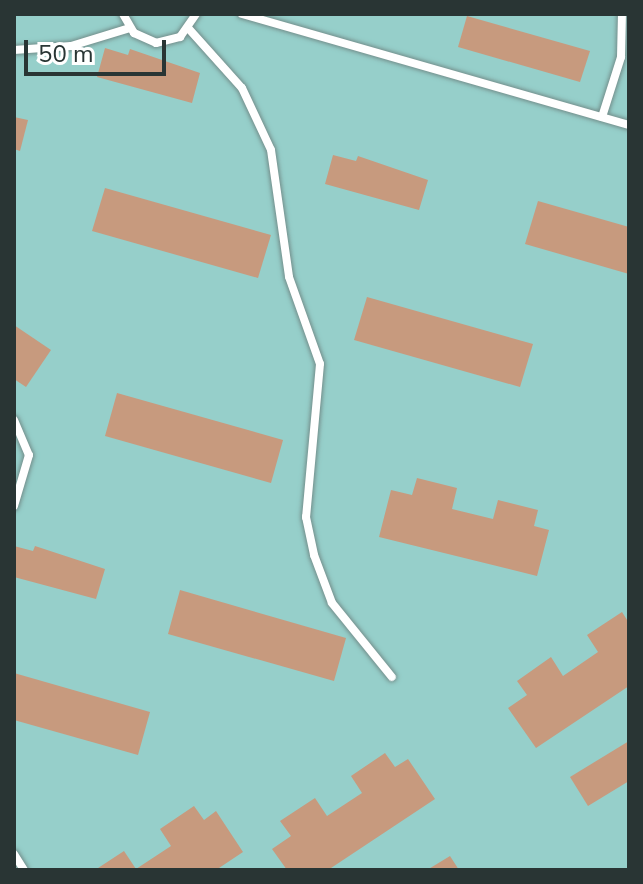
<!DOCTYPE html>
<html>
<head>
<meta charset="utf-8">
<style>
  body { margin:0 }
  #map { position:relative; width:643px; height:884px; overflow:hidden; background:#c9e6e3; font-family:"Nunito Sans",sans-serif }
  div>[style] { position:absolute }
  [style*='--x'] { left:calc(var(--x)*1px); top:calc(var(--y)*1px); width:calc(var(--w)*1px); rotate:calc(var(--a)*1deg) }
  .green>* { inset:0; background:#96cfca }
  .building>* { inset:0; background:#c79a7e }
  .roads { filter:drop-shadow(0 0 2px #738e8b) drop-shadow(0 0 2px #738e8b) }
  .lane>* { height:8px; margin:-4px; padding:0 4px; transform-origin:4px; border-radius:4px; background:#fff }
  span { translate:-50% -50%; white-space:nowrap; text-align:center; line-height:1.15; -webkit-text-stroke:6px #fff; paint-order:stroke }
  .frame { position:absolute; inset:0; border:16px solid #293534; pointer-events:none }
  .scale { position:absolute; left:24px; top:40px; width:142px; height:36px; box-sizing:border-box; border:4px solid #293534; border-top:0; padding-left:10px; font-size:24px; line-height:28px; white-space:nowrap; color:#293534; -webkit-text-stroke:6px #fff; paint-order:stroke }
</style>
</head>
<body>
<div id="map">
  <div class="green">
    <i style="clip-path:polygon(14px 14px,629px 14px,629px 870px,14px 870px)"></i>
  </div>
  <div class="building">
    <i style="clip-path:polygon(467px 16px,590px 51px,580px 82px,458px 47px)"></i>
    <i style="clip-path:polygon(105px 48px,128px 55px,130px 49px,200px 73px,192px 103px,97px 77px)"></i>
    <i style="clip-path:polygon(14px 117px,28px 120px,20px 151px,14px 149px)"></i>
    <i style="clip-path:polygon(333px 155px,356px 161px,358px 156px,428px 180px,419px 210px,325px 184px)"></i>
    <i style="clip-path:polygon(105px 188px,271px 235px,258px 278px,92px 231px)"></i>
    <i style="clip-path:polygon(538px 201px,629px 227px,629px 274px,525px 244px)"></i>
    <i style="clip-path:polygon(367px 297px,533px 344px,520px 387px,354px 340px)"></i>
    <i style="clip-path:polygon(14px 325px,51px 350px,26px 387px,14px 379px)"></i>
    <i style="clip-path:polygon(117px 393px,283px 440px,271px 483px,105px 436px)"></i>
    <i style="clip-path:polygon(417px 478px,457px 488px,452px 509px,493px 519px,498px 500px,538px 510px,534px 526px,549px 530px,537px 576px,379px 537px,391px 490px,412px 495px)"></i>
    <i style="clip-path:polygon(14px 546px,33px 551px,35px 546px,105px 569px,96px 599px,14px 577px)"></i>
    <i style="clip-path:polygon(180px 590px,346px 638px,334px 681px,168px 634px)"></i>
    <i style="clip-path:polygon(622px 612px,629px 623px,629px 686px,536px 748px,508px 708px,527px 695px,517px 681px,551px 657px,563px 676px,598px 652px,587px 635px)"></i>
    <i style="clip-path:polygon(14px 673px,150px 712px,138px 755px,14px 720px)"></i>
    <i style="clip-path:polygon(629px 741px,629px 781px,588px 806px,570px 777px)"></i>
    <i style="clip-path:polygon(385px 753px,395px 767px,408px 759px,435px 799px,328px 870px,287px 870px,272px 849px,291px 836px,280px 821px,315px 798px,327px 816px,362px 793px,351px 776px)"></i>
    <i style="clip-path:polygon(194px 806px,204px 820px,216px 811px,243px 852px,216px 870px,95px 870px,124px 851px,136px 869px,171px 846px,160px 829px)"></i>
    <i style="clip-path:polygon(450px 856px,459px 870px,427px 870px)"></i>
  </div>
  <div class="roads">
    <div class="lane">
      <i style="--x:123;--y:14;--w:22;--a:60"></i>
      <i style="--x:134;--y:33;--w:24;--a:24"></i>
      <i style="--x:156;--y:43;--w:25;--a:-14"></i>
      <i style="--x:180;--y:37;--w:28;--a:-55"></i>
      <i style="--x:242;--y:14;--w:403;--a:16"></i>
      <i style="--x:189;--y:29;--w:79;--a:48.1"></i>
      <i style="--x:242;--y:88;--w:68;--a:64.9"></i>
      <i style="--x:271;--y:150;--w:128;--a:81.9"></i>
      <i style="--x:289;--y:277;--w:92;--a:70.4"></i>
      <i style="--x:320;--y:364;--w:154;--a:95.2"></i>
      <i style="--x:306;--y:517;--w:39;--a:78"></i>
      <i style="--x:314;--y:555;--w:51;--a:69.4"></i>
      <i style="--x:332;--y:603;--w:95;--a:51"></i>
      <i style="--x:14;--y:50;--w:57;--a:-4"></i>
      <i style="--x:71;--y:46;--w:62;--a:-17"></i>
      <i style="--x:602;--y:117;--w:63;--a:-72.4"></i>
      <i style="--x:621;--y:57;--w:43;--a:-88.7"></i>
      <i style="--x:14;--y:420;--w:38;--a:67"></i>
      <i style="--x:29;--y:455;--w:53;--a:106.4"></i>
      <i style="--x:14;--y:854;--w:19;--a:58"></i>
    </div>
  </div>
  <div class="frame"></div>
  <div class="scale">50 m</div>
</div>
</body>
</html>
